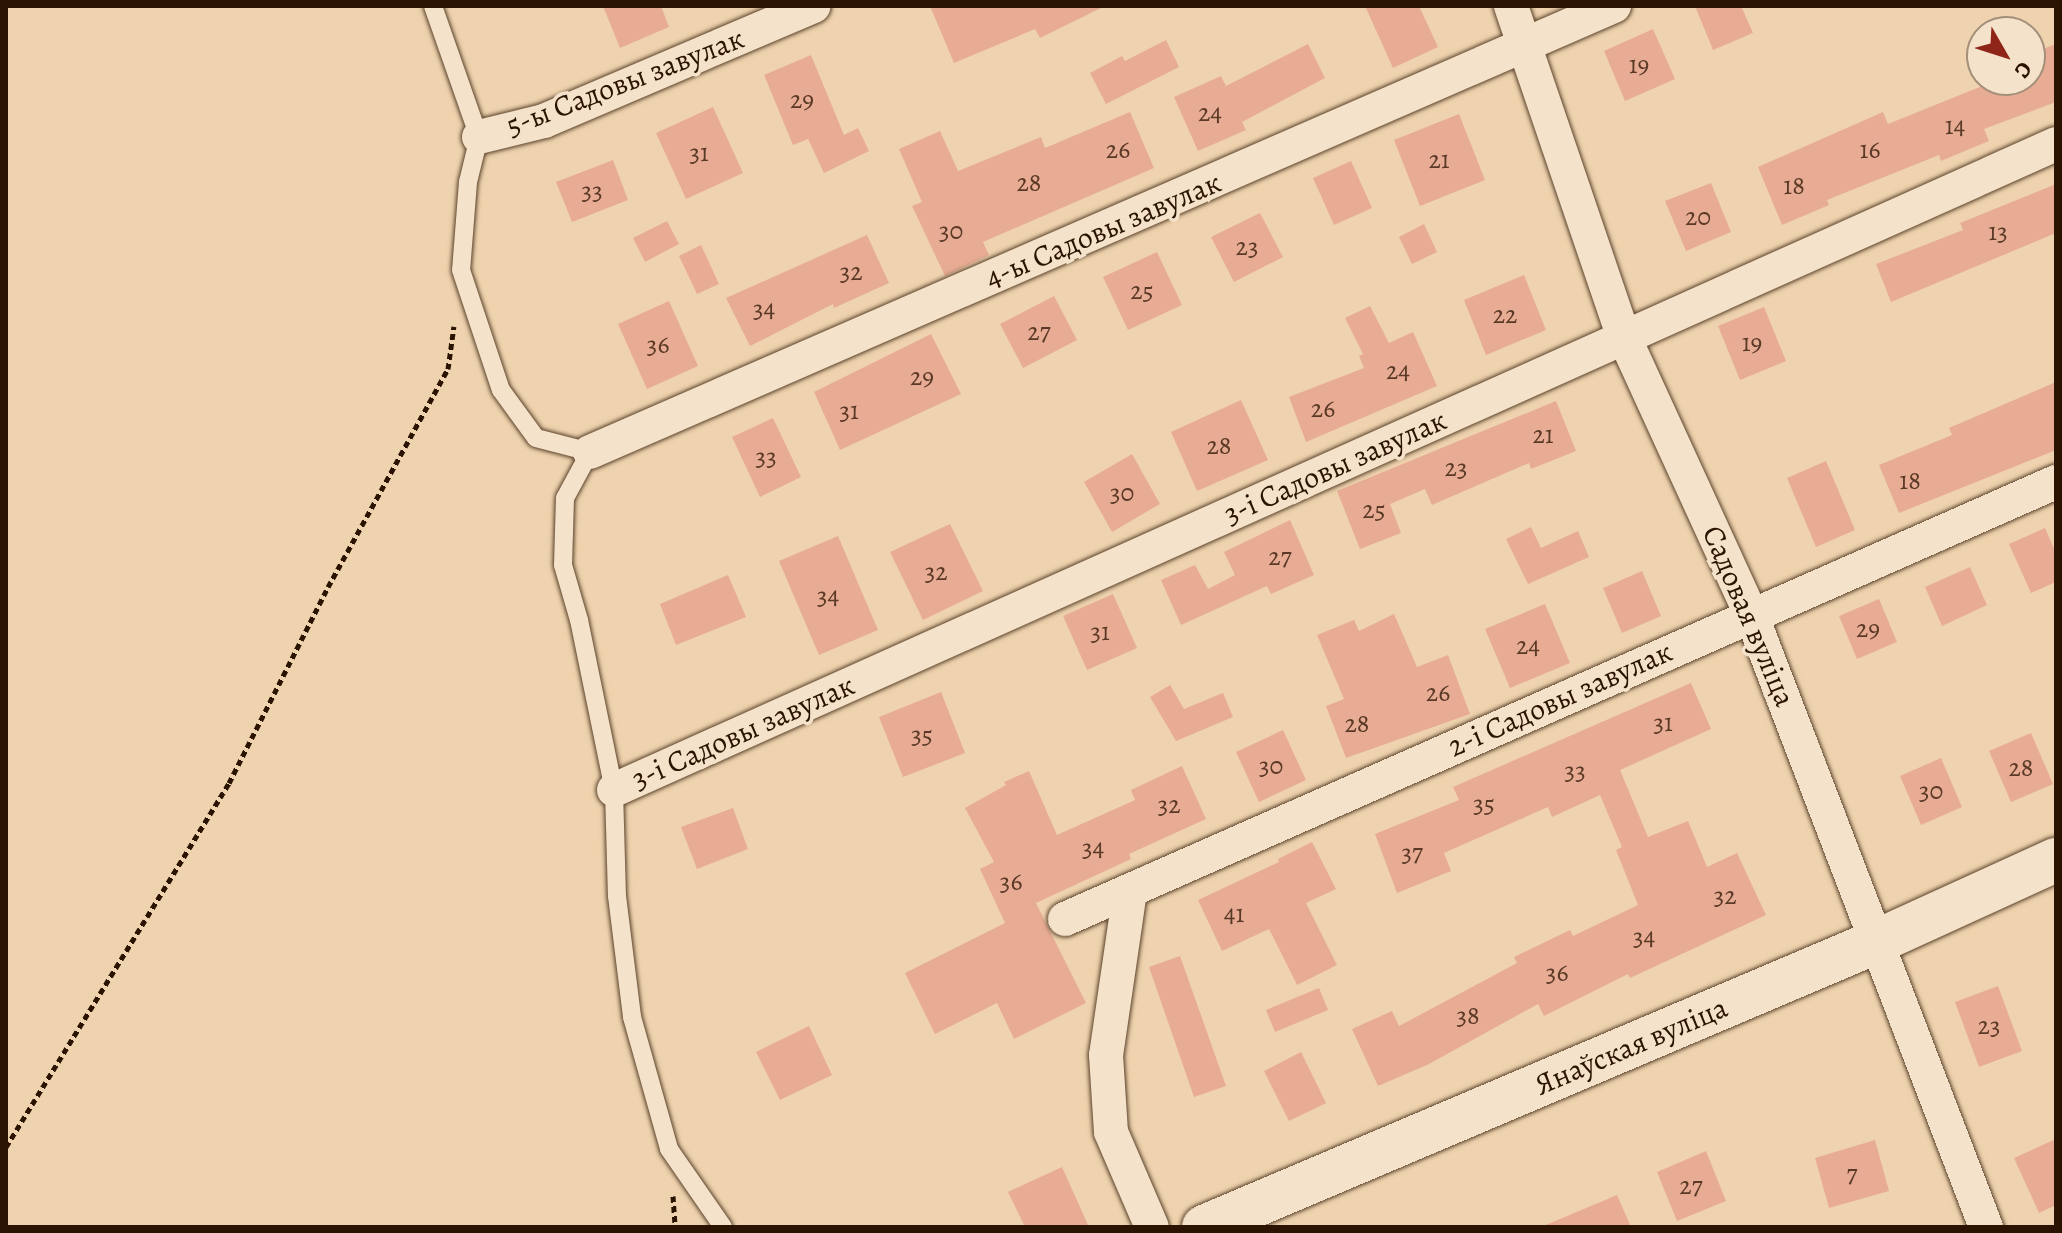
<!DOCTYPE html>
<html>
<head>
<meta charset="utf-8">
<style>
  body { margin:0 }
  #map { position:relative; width:2062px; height:1233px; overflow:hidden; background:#efd3ae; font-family:Alegreya,serif }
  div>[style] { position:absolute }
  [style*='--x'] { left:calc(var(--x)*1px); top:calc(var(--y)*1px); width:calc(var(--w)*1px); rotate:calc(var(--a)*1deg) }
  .building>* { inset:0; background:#e8ac94 }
  .path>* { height:5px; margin-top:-2.5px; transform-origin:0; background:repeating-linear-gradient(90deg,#2a1301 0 6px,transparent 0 10px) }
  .roads { filter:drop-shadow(0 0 2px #5b432c) drop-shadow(0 0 2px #5b432c) }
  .lane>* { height:18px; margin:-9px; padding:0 9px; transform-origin:9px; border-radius:9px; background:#f5e2ca }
  .street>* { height:34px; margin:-17px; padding:0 17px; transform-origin:17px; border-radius:17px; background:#f5e2ca }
  .secondary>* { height:44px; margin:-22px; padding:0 22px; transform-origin:22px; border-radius:22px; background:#f5e2ca }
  span { translate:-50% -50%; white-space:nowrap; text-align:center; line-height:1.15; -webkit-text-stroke:7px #f5e2ca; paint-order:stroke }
  .number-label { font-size:26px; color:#5a3926 }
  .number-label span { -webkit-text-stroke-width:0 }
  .street-label { font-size:30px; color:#2a1301 }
  .frame { position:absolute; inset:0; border:8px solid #2a1301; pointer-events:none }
  .north { position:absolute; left:1966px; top:16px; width:80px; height:80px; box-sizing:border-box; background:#f5e2ca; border:2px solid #a48f7a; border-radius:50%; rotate:129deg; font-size:22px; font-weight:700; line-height:32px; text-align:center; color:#2a1301 }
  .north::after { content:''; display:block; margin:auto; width:28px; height:36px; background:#8f2418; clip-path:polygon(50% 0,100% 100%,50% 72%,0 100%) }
</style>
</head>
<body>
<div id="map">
  <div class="building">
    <i style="clip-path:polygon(603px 6px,661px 6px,669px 27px,620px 48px)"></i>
    <i style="clip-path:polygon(930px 6px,1105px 6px,1040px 38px,1035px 29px,954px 63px)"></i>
    <i style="clip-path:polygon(1365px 6px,1419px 6px,1438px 47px,1393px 68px)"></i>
    <i style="clip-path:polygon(1695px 6px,1741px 6px,1753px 33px,1713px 50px)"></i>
    <i style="clip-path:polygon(1653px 29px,1675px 79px,1625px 101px,1604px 51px)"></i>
    <i style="clip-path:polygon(1166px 40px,1179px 67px,1106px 104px,1090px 73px,1122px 56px,1125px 61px)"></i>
    <i style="clip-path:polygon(1308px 44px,1325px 78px,1242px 122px,1246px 130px,1198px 151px,1174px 97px,1221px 76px,1226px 86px)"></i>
    <i style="clip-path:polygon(2056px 44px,2056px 102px,1984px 129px,1989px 141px,1941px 161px,1939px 155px,1827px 200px,1829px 205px,1782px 225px,1758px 167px,1883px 112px,1888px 124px,1997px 80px,2030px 80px,2030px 54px)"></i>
    <i style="clip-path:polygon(811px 55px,844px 135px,858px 128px,869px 151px,824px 173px,808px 139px,793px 145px,764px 75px)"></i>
    <i style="clip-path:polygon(713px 107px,743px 173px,686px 199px,656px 133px)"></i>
    <i style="clip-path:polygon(1130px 112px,1154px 168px,983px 242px,989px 255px,945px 276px,912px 206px,922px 202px,899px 149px,940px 131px,958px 171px,1041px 137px,1045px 148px)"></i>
    <i style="clip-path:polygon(1459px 114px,1485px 180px,1420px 206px,1394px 140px)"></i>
    <i style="clip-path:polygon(613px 160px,628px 200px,572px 222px,556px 182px)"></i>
    <i style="clip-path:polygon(1351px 161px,1372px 208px,1334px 225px,1313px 178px)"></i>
    <i style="clip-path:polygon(1711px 183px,1731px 232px,1686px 251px,1665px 201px)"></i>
    <i style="clip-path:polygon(2056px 184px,2056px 233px,1891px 302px,1876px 264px,1963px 230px,1960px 223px)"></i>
    <i style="clip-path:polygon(1260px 213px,1283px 257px,1234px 282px,1211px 237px)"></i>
    <i style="clip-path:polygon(667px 221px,679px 244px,645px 262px,633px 238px)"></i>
    <i style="clip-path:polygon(1424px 224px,1437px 252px,1412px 264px,1399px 237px)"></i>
    <i style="clip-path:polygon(867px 235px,889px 283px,834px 308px,833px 304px,750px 346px,726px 298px)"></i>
    <i style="clip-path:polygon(701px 245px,719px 284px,697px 294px,679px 256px)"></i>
    <i style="clip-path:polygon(1157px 252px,1182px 305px,1128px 330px,1103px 277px)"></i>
    <i style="clip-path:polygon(1524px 275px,1546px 330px,1486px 355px,1464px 300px)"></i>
    <i style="clip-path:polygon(1054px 296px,1077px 340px,1023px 368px,1000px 324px)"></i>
    <i style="clip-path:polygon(669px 301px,698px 366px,647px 389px,618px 324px)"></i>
    <i style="clip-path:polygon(1370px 306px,1389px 343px,1413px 332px,1437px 386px,1306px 442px,1289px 397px,1364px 368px,1359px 356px,1363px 354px,1345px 318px)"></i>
    <i style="clip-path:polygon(1764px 307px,1786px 361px,1740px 380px,1718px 326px)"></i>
    <i style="clip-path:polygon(931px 334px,961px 394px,840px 450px,814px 392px)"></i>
    <i style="clip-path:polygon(2056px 382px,2056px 450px,1899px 513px,1879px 465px,1952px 435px,1949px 428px)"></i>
    <i style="clip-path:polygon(1241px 400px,1268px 460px,1197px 491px,1171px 432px)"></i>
    <i style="clip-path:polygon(1556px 401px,1576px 451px,1531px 469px,1529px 463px,1432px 505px,1425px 489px,1390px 504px,1401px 533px,1360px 549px,1337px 491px)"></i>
    <i style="clip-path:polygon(773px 418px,801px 477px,760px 497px,732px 437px)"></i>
    <i style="clip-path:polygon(1132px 454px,1160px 504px,1112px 532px,1084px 482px)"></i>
    <i style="clip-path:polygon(1826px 461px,1855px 530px,1816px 547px,1787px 478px)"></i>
    <i style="clip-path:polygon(1290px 520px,1314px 575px,1271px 594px,1267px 586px,1181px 625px,1161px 580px,1195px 565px,1208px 589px,1235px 575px,1224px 552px)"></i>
    <i style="clip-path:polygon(950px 524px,983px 591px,923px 620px,890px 552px)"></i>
    <i style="clip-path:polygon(1531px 527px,1541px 548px,1578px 531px,1589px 557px,1528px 584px,1506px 539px)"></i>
    <i style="clip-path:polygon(2045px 528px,2056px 553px,2056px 582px,2031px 593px,2009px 544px)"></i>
    <i style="clip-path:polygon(838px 536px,878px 630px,819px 655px,779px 561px)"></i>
    <i style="clip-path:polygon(1970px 567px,1987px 605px,1942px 626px,1925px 587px)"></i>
    <i style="clip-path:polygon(1642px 571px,1661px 616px,1622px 633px,1603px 588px)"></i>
    <i style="clip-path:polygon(728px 575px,746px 617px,676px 645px,660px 604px)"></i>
    <i style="clip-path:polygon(1113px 594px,1137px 648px,1087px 670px,1063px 616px)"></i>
    <i style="clip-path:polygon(1879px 599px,1897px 642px,1857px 659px,1839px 616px)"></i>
    <i style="clip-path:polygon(1545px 604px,1570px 663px,1510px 688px,1485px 629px)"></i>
    <i style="clip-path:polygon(1394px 614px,1417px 667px,1448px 655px,1470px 714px,1346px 758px,1326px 706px,1344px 699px,1317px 635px,1354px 620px,1359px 631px)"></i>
    <i style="clip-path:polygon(1691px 683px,1711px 729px,1620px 770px,1648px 837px,1688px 821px,1707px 867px,1737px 853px,1766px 915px,1630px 978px,1628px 974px,1544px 1016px,1538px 1004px,1429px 1064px,1378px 1086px,1352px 1029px,1392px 1011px,1399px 1026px,1517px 963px,1514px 957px,1570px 930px,1573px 936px,1638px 905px,1616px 850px,1622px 847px,1600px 795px,1552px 817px,1548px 807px,1444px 853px,1451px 871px,1397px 893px,1375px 834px,1459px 800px,1453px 787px)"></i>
    <i style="clip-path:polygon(1170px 685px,1184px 709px,1223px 693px,1233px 717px,1176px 741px,1150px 697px)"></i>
    <i style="clip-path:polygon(941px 692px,965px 753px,903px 777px,879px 717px)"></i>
    <i style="clip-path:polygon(1283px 730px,1306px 780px,1259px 802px,1236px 752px)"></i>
    <i style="clip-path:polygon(2031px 733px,2053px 784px,2011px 802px,1989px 751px)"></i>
    <i style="clip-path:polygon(1941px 758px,1962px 807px,1921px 825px,1900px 776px)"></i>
    <i style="clip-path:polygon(1182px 766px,1206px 819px,1129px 854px,1131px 859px,1036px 903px,1086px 1003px,1014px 1039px,997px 1003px,935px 1034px,905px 973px,1005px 923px,980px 869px,994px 862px,965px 808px,1006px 785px,1004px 782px,1029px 771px,1057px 835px,1135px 800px,1131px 790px)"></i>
    <i style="clip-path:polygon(733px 808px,748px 849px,697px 869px,681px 827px)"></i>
    <i style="clip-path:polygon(1312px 842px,1336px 889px,1306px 903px,1337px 965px,1297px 985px,1269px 929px,1222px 951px,1198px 900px,1279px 862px,1278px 859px)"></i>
    <i style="clip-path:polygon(1180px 956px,1226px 1086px,1194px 1097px,1149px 967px)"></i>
    <i style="clip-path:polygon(1998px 986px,2022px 1051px,1979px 1067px,1955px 1002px)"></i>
    <i style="clip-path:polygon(1319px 988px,1328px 1010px,1275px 1032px,1266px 1010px)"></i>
    <i style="clip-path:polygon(809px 1026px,832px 1075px,780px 1100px,756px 1052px)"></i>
    <i style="clip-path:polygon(1301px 1052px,1326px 1103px,1289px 1121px,1264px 1071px)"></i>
    <i style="clip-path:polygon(2056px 1139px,2056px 1205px,2039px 1213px,2014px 1158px)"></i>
    <i style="clip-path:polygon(1875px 1140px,1889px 1191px,1829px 1208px,1815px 1158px)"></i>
    <i style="clip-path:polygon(1706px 1151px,1726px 1201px,1677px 1221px,1657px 1172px)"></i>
    <i style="clip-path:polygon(1062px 1167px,1089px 1227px,1025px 1227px,1008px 1192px)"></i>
    <i style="clip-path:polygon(1617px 1195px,1631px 1227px,1541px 1227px)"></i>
  </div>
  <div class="path">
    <i style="--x:6;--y:1147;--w:427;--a:-58.5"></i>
    <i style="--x:229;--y:783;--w:220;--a:-63.2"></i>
    <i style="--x:328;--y:587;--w:249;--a:-61.2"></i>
    <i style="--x:448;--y:369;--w:43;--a:-82.1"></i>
    <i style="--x:673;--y:1196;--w:31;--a:86"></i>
  </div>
  <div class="roads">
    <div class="lane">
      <i style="--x:433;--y:6;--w:139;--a:70.7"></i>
      <i style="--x:479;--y:137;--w:46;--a:103.7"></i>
      <i style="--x:468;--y:182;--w:88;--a:94.5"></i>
      <i style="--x:461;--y:270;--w:126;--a:71.6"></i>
      <i style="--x:501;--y:390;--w:59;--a:53.9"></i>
      <i style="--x:536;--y:438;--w:56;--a:14.5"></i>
      <i style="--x:590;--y:452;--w:52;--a:118.5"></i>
      <i style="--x:565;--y:498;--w:67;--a:91.7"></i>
      <i style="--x:563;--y:565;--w:57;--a:73.8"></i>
      <i style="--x:579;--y:620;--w:174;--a:78.4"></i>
      <i style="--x:614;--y:790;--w:106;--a:88.4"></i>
      <i style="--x:617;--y:896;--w:122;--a:82.9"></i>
      <i style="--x:632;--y:1017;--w:137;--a:74.3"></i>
      <i style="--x:669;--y:1149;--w:95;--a:55.3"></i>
    </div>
    <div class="street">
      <i style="--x:1511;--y:6;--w:350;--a:71.2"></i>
      <i style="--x:1624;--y:337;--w:305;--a:65.4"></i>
      <i style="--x:1751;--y:614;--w:657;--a:69.03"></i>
      <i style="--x:479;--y:137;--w:67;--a:-13.8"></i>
      <i style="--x:544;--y:121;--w:293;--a:-23.1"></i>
      <i style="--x:590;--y:452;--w:1117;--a:-23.54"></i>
      <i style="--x:614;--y:790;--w:1580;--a:-24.13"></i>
      <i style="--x:1130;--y:891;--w:166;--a:98.3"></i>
      <i style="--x:1106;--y:1055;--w:77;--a:86.3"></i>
      <i style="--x:1111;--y:1132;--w:103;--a:66.7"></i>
      <i style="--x:1065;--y:919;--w:1083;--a:-23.8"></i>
    </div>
    <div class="secondary">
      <i style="--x:1204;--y:1227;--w:732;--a:-22.99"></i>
      <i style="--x:1878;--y:941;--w:196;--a:-24.5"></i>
    </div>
  </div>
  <div class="number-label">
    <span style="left:1639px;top:65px">19</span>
    <span style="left:802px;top:100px">29</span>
    <span style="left:1210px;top:113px">24</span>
    <span style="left:1955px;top:126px">14</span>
    <span style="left:1118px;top:150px">26</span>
    <span style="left:1870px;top:150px">16</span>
    <span style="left:699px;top:153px">31</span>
    <span style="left:1439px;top:160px">21</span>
    <span style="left:1029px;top:183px">28</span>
    <span style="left:1794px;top:186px">18</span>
    <span style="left:592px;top:191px">33</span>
    <span style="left:1698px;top:217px">20</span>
    <span style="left:951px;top:231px">30</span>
    <span style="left:1998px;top:232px">13</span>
    <span style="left:1247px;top:247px">23</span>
    <span style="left:851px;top:272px">32</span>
    <span style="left:1142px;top:291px">25</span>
    <span style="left:764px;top:309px">34</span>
    <span style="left:1505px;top:315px">22</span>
    <span style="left:1039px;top:332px">27</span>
    <span style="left:1752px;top:343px">19</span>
    <span style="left:658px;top:345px">36</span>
    <span style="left:1398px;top:371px">24</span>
    <span style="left:922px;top:377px">29</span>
    <span style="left:1323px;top:409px">26</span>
    <span style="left:849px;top:411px">31</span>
    <span style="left:1543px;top:435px">21</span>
    <span style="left:1219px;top:446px">28</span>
    <span style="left:766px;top:457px">33</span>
    <span style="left:1456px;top:468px">23</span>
    <span style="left:1910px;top:481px">18</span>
    <span style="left:1122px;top:493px">30</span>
    <span style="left:1374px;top:510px">25</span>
    <span style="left:1280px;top:557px">27</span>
    <span style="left:936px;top:572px">32</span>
    <span style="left:828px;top:596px">34</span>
    <span style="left:1868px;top:629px">29</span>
    <span style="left:1100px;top:632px">31</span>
    <span style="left:1528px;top:646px">24</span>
    <span style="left:1438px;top:693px">26</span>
    <span style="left:1663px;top:723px">31</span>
    <span style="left:1357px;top:724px">28</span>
    <span style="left:922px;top:735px">35</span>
    <span style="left:1271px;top:766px">30</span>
    <span style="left:2021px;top:768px">28</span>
    <span style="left:1575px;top:771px">33</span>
    <span style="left:1931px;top:791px">30</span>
    <span style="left:1484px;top:804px">35</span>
    <span style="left:1169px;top:805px">32</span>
    <span style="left:1093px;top:848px">34</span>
    <span style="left:1412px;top:853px">37</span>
    <span style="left:1011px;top:882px">36</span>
    <span style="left:1725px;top:896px">32</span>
    <span style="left:1234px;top:914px">41</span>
    <span style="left:1644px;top:937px">34</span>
    <span style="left:1557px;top:973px">36</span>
    <span style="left:1468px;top:1016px">38</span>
    <span style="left:1989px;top:1026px">23</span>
    <span style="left:1852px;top:1174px">7</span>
    <span style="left:1691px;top:1186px">27</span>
  </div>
  <div class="street-label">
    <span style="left:625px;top:82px;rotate:-21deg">5-ы Садовы завулак</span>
    <span style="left:1103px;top:230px;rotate:-23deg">4-ы Садовы завулак</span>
    <span style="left:1335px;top:467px;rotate:-24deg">3-і Садовы завулак</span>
    <span style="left:1749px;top:616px;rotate:67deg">Садовая вуліца</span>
    <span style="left:1560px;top:699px;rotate:-24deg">2-і Садовы завулак</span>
    <span style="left:743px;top:732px;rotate:-24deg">3-і Садовы завулак</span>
    <span style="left:1631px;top:1046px;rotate:-23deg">Янаўская вуліца</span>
  </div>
  <div class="frame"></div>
  <div class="north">С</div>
</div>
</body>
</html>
